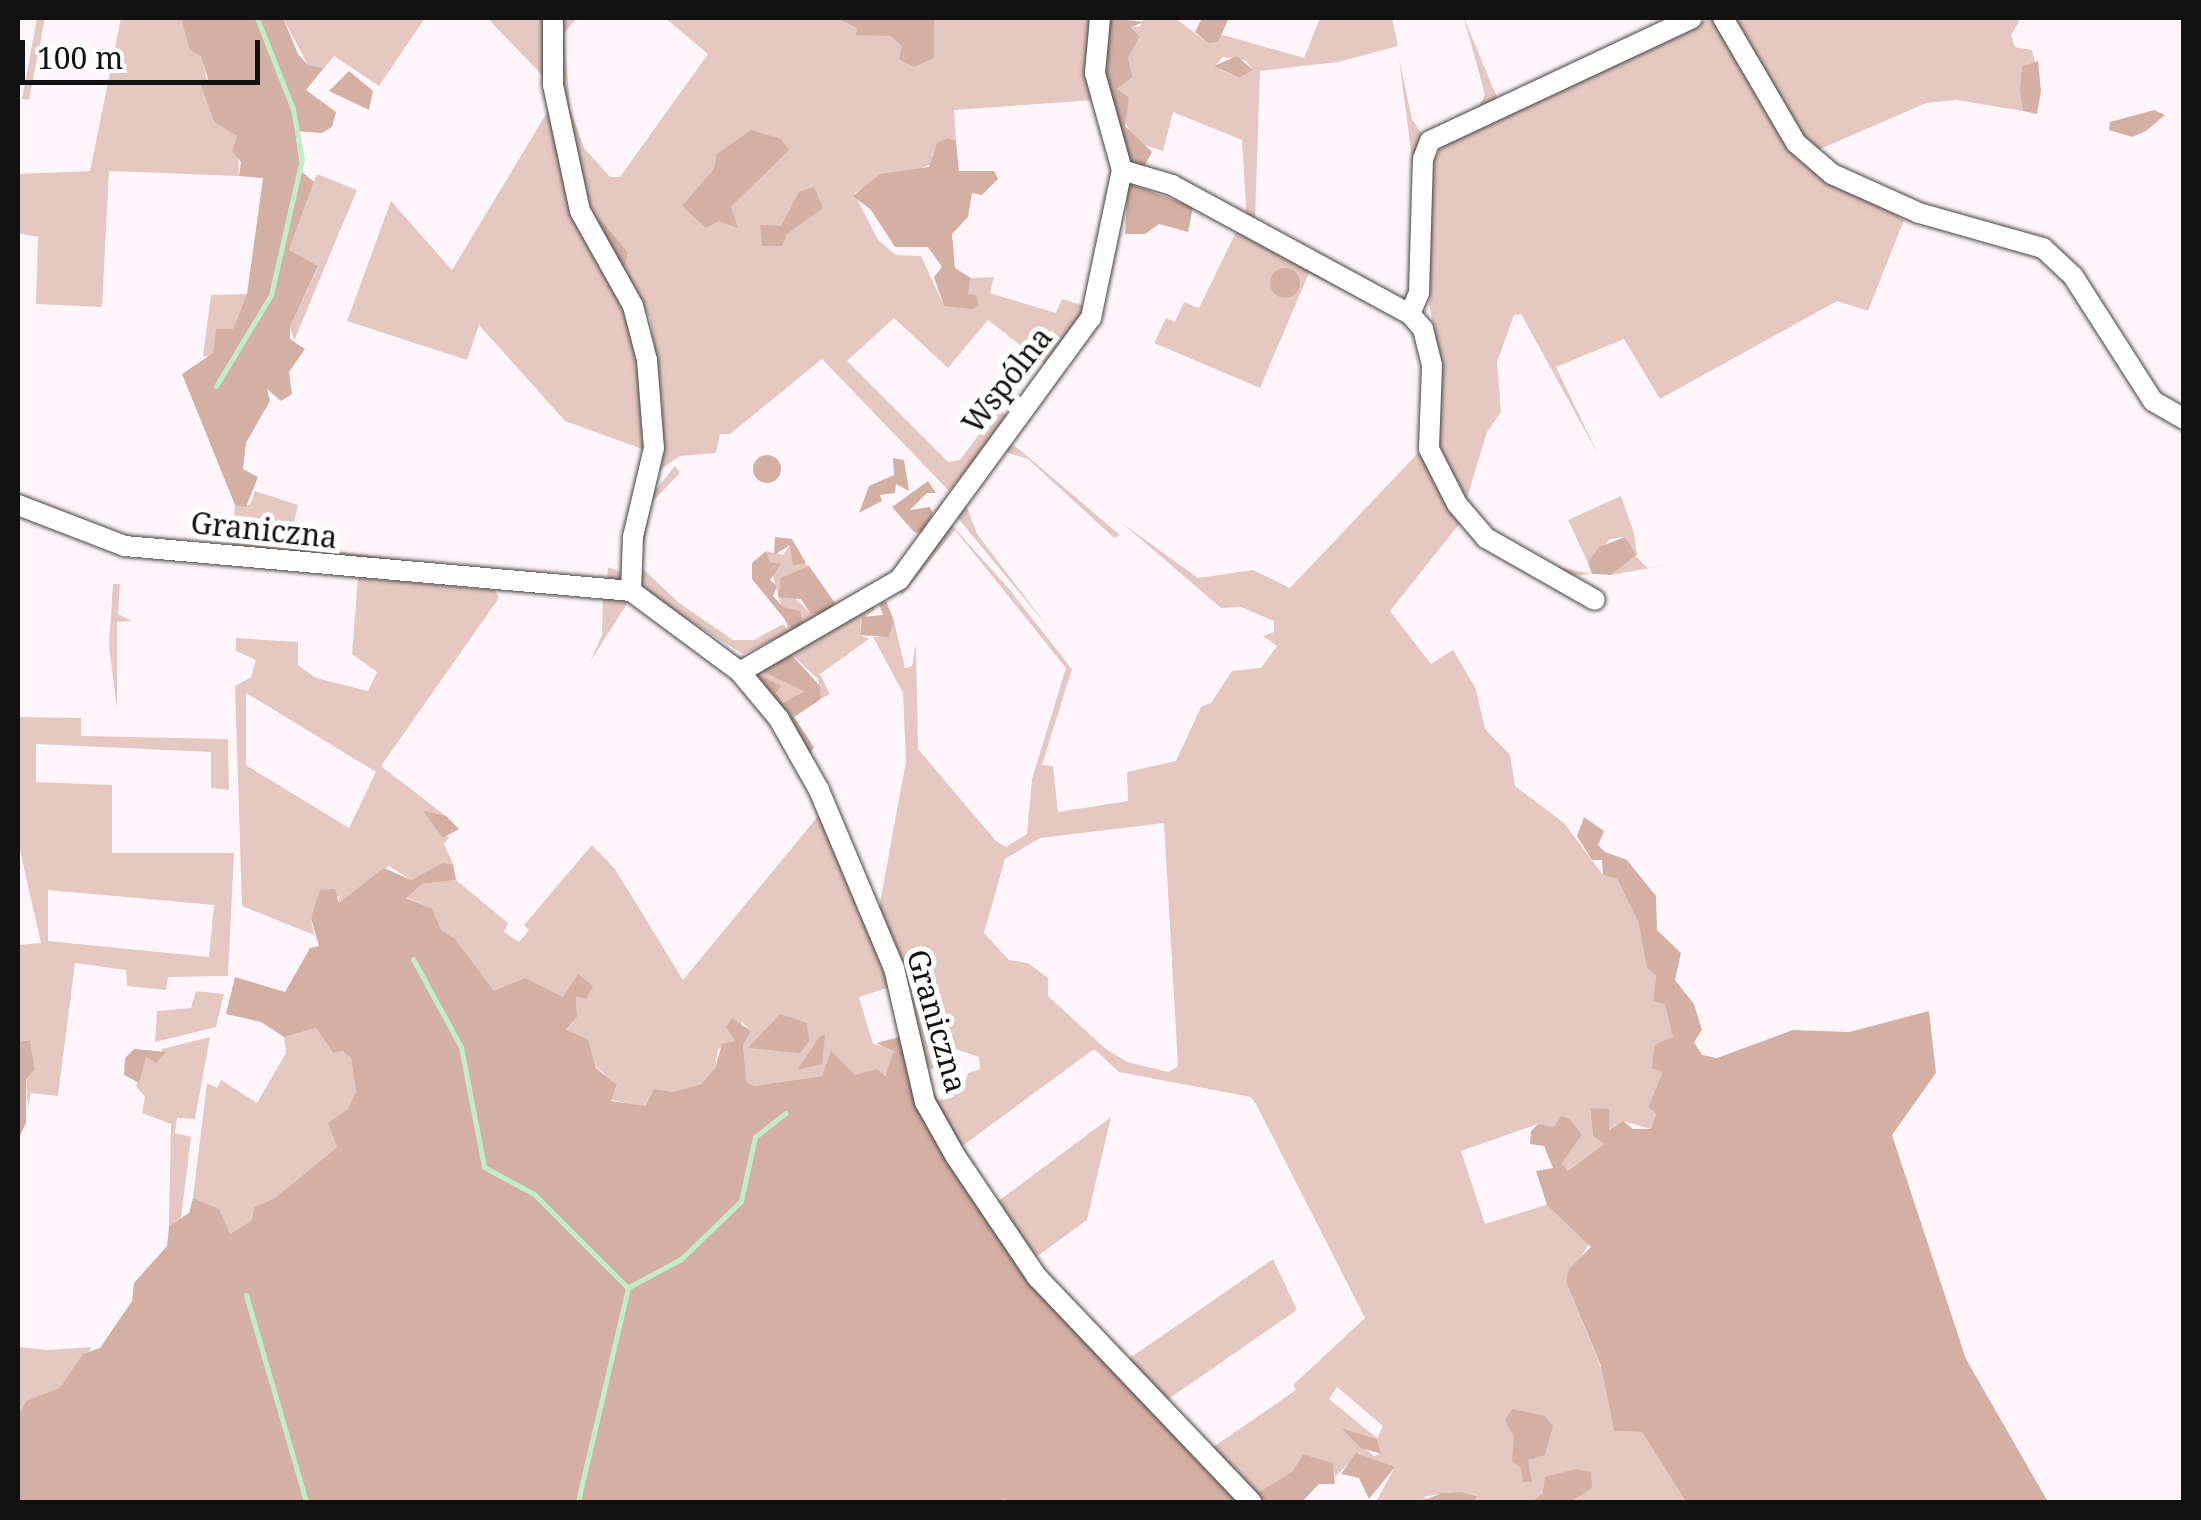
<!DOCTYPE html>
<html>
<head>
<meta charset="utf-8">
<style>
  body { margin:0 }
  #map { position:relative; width:2201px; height:1520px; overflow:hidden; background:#fef6fa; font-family:"Noto Serif",serif }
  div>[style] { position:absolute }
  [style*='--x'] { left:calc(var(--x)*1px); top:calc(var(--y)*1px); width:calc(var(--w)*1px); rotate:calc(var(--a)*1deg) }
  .green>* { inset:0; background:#e5c8c2 }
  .forest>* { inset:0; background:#d4afa4 }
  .round { border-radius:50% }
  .stream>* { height:5px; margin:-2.5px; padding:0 2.5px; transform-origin:2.5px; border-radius:2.5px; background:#c0efc3 }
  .roads { filter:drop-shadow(0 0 2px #444) drop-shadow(0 0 2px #444) }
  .minor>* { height:20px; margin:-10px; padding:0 10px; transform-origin:10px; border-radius:10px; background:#fff }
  span { translate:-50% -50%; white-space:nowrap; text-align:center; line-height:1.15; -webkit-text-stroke:10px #fff; paint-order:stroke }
  .street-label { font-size:30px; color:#111 }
  .frame { position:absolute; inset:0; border:20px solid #111; pointer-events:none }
  .scale { position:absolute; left:20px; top:40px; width:240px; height:45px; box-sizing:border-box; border:5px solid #111; border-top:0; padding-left:12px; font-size:30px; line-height:35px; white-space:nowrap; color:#111; -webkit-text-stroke:8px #fff; paint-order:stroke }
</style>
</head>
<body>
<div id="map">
  <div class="green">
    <i style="clip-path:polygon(37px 18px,45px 18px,29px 100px,22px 99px)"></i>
    <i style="clip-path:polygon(121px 18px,181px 18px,202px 56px,215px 123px,237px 136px,239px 176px,109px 171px,102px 307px,36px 304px,38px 237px,18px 233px,18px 174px,90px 171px)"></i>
    <i style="clip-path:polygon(283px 18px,425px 18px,379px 86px,334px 56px,324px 68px,308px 65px)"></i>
    <i style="clip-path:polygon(487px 18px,549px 18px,554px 105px,578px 211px,630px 306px,646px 360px,650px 449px,623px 584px,607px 582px,608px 567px,625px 574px,645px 450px,565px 421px,479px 325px,467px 360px,347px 321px,391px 201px,452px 270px,551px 106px,547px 80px)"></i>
    <i style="clip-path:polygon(559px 18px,577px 18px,564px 33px,570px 109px,584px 148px,610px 177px,620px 177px,708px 54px,665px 18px,1091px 18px,1095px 100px,954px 110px,956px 141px,948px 138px,932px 154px,935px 163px,854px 193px,878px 240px,896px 255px,921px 256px,944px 306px,978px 306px,968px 294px,971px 278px,994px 277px,990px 293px,1056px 313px,1062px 299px,1088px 307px,1052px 370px,988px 320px,948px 368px,894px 318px,847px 361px,948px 462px,960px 460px,989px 421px,984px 397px,1011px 419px,949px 491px,822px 359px,730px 434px,720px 434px,716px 453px,680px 456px,654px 474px,662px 403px,650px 318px,624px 270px,628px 253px,596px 222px,585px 202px,560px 101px)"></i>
    <i style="clip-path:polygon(evenodd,1143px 18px,1175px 18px,1208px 43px,1223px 35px,1304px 58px,1320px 18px,1392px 18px,1398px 46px,1338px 62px,1260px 71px,1255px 222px,1335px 270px,1397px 299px,1414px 298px,1396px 303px,1382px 297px,1247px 224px,1242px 140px,1173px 112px,1163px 151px,1136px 142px,1122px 117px,1129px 97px,1117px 89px,1133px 77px,1128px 58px,1140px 36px,1131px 26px,1140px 27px,1143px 18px,1223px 57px,1245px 60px,1253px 70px,1239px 78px,1223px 71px,1215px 66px,1223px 57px)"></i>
    <i style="clip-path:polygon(1464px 18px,1499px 102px,1475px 114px,1485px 95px)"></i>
    <i style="clip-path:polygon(1711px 18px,1797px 148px,1904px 220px,1868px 311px,1837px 301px,1660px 399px,1624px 339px,1556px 367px,1599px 456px,1521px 314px,1514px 315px,1497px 362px,1501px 412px,1487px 432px,1467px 498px,1488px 526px,1516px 545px,1554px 566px,1592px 574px,1569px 576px,1523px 554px,1468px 512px,1437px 438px,1440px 359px,1429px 303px,1431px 166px,1446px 140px)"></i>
    <i style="clip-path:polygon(1727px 18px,2021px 18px,2011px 35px,2015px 47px,2032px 50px,2035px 62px,2022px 66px,2023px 111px,1956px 100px,1926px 103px,1811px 153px)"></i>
    <i style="clip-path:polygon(1399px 58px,1412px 119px,1425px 138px,1417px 198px)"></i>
    <i style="clip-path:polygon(317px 174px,357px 190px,294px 341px,290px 327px,318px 267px,289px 250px)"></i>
    <i style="clip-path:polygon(evenodd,1238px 228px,1406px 318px,1424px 339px,1430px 377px,1427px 451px,1464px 518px,1390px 611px,1431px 664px,1453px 650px,1476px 689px,1485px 729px,1510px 755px,1515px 786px,1564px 823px,1603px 875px,1617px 879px,1645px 936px,1647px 968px,1656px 976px,1653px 1001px,1665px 1003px,1674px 1038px,1654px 1045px,1652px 1067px,1664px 1072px,1648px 1107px,1656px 1114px,1651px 1129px,1623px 1121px,1608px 1130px,1610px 1110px,1590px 1108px,1593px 1136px,1604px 1144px,1566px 1171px,1562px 1163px,1582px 1135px,1561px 1116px,1554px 1128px,1538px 1124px,1461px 1151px,1485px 1224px,1552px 1203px,1589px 1244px,1566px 1282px,1602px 1370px,1614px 1431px,1642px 1432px,1686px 1502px,1474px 1502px,1476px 1495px,1452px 1492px,1423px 1497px,1437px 1502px,1376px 1502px,1395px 1467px,1372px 1463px,1359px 1453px,1335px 1477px,1332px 1463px,1303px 1454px,1292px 1472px,1257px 1494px,1255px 1502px,1206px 1452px,1296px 1390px,1293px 1385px,1365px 1318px,1256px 1104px,1251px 1097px,1119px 1072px,1094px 1049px,961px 1147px,937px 1102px,949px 1094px,943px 1080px,954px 1089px,964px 1087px,968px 1073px,980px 1069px,979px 1057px,940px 1044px,937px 1069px,921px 1068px,895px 962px,808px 758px,834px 801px,879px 908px,906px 761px,903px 693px,873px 637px,889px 636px,894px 621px,905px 668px,912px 666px,916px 643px,918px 749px,996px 841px,1006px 847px,1027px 834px,1032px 779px,1066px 668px,955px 530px,902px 595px,898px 587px,945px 522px,950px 523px,1010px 590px,1072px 669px,1042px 765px,1053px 766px,1058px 812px,1128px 801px,1127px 772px,1176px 761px,1201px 707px,1211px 703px,1232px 671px,1261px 668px,1277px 646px,1263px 636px,1274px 632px,1274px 621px,1241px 607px,1221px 608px,1122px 523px,1198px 578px,1253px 570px,1290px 588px,1419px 452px,1427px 373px,1423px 349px,1407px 323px,1309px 273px,1260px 388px,1154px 343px,1166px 318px,1175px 322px,1184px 302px,1199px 308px,1238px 228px,1164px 823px,1178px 1066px,1168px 1072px,1127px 1062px,1106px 1049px,1048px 996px,1048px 978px,1028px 963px,1009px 960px,984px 933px,1005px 859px,1040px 838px,1164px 823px,1238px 228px,1337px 1387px,1383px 1426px,1377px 1438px,1329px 1399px,1337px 1387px,1238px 228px,1341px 1428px,1377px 1439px,1382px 1453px,1374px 1456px,1341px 1428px)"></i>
    <i style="clip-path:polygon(247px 294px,233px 330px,210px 357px,203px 356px,211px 295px)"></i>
    <i style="clip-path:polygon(1007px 442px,1020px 450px,1120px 535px,1114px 538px,1028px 459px,1002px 451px,965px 502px,977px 534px,1051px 631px,953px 512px)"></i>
    <i style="clip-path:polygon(675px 466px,680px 473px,651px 503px,640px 566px,678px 602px,733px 640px,754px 640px,783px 624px,788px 630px,766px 551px,783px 555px,790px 545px,794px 558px,809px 566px,788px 578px,795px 598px,810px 613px,835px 603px,839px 609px,743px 654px,641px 591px,635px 575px,645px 503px)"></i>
    <i style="clip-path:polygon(255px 491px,298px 505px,292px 530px,305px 547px,424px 563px,231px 555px,235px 505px,250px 505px)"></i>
    <i style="clip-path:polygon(1621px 496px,1634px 533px,1637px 555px,1625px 537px,1610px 539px,1588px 563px,1568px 520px)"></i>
    <i style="clip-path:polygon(1636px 556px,1647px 568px,1683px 562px,1611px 575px)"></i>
    <i style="clip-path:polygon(evenodd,358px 578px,495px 590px,499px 598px,381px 766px,446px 816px,427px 817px,449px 838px,444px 844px,453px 864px,442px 863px,411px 880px,389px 866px,338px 904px,340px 896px,320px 901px,311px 918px,314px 935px,242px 906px,235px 686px,251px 677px,256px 660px,236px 651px,236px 638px,298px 642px,298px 665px,316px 678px,368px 691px,377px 672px,352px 654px,358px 578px,246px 693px,376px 772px,349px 828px,246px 765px,246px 693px)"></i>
    <i style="clip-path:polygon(113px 584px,120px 584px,118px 614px,132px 621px,117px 622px,117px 710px,109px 646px)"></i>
    <i style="clip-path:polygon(603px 596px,628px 602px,590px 662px,602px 635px)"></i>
    <i style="clip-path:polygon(871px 602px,875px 609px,861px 620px,860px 635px,869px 639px,820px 674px,830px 694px,821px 699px,818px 679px,789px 652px)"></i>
    <i style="clip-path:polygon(762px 671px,802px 685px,805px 690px,784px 703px,776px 693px,780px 687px,757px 676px)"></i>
    <i style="clip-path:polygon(evenodd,18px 717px,81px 718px,81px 736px,228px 739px,229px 790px,211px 788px,211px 752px,36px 744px,36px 782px,112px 785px,112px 853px,234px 853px,228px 976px,168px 977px,166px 990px,127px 986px,126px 970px,75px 963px,58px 1096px,31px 1093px,28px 1108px,26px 1081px,35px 1070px,30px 1040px,18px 1042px,18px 945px,41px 943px,18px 842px,18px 717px,48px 890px,214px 905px,209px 957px,48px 941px,48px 890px)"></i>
    <i style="clip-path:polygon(819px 815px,893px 986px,859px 997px,873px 1044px,893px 1048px,895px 1058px,884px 1076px,855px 1075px,830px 1059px,822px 1076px,754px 1086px,747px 1083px,743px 1046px,751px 1031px,742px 1022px,735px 1041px,718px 1049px,715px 1068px,701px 1084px,673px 1092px,654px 1089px,644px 1107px,611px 1100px,617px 1086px,595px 1065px,588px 1039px,566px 1031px,577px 1017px,576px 996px,551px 997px,530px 981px,495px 992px,440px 930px,431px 909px,406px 897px,422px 884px,456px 880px,508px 923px,504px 932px,519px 942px,529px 930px,524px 925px,592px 845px,615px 869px,683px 980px)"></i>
    <i style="clip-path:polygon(196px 991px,224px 994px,216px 1027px,155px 1042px,157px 1011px,191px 1008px)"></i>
    <i style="clip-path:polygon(316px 1028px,333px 1053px,343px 1050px,351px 1058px,356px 1092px,337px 1147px,275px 1198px,254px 1207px,252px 1220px,230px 1234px,207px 1204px,193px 1198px,207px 1083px,217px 1088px,221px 1080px,257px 1103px,286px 1053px,284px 1037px)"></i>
    <i style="clip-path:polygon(210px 1037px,195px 1119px,177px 1118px,175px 1133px,191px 1137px,181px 1218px,169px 1226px,171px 1124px,142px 1113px,145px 1097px,136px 1086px,146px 1057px,160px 1058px,162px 1049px)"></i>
    <i style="clip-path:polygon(1111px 1117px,1087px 1220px,1032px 1260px,996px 1203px)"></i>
    <i style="clip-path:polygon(1273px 1259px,1297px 1310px,1164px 1402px,1124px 1362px)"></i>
    <i style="clip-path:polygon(18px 1347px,47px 1350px,92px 1347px,60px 1389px,26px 1401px,18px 1416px)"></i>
  </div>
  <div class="forest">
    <i style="clip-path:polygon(181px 18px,283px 18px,298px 54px,308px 65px,324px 68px,306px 90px,336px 112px,332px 127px,322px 133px,295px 131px,301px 171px,314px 182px,289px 250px,318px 266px,290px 327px,290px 339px,305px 349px,289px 372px,292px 394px,281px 401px,267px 389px,270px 401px,246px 443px,243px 469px,258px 477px,246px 507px,235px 505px,182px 374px,213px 353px,216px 329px,233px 329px,247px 294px,263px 178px,239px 176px,241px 162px,232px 151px,237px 136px,215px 123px,201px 86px,208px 79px,201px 56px,190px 50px)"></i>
    <i style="clip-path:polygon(837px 18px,934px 18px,934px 58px,914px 67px,899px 59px,902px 46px,891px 36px,856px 35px,857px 28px)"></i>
    <i style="clip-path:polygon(1108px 18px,1144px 22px,1131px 27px,1140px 36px,1128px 58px,1133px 77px,1117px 89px,1129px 97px,1125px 126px,1152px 152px,1143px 169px,1129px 164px,1102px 80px)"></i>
    <i style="clip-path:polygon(1202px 18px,1229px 18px,1218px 42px,1208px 43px,1195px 32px)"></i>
    <i style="clip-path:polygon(1237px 56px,1253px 70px,1239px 78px,1214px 66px)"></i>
    <i style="clip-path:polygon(2038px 61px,2041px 91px,2037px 114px,2023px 111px,2020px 91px,2022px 66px)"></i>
    <i style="clip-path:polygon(349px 71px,373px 91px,369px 110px,329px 91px)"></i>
    <i style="clip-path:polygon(2154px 110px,2165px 115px,2146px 131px,2132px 137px,2109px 130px,2110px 122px)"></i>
    <i style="clip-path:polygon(751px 130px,781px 139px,789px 150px,731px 207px,738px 228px,719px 221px,706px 228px,682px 206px,714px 169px,717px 154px)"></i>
    <i style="clip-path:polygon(948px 138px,956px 141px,959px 171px,994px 171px,998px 179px,982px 195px,972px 193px,968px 217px,952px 234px,955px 268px,971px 278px,968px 294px,976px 295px,979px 306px,972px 309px,944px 306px,934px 277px,942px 267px,928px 247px,895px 247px,871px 210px,853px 196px,880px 174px,929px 167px,937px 143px)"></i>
    <i style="clip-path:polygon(1128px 183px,1193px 207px,1188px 232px,1159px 224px,1145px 234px,1125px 234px)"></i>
    <i style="clip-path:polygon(814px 187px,823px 208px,787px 234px,782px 246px,762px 246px,760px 225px,781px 226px,799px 192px)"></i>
    <i style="clip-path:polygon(601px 220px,628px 253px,624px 270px,596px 222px)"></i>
    <i class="round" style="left:1270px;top:268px;width:30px;height:30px"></i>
    <i class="round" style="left:753px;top:455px;width:28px;height:28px"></i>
    <i style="clip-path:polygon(893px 458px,904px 460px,909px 491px,896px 484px,895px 493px,880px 495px,882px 501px,859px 513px,869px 486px,894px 475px)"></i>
    <i style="clip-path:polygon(928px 481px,936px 493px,927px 493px,910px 510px,930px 507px,933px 513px,921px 533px,914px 532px,892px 507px)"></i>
    <i style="clip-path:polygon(775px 537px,792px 539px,806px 563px,793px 565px,790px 545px,774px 555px)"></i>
    <i style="clip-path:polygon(1625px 537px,1637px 555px,1611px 575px,1592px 574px,1588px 563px,1599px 547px)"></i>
    <i style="clip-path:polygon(766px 551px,770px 562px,781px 564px,770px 580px,777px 586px,773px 596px,783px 607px,800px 611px,803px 623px,795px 632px,752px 579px,752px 563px)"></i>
    <i style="clip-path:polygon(809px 566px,835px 603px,825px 614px,810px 613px,801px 599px,778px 597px,781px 578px)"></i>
    <i style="clip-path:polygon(886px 601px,894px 621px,889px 637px,860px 635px,862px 617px,883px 615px,879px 604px)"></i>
    <i style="clip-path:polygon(789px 652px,820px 686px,821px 699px,794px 717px,814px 747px,808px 758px,756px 690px,760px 675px,781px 686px,776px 693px,783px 703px,804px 691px,762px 671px)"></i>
    <i style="clip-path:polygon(423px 811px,446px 816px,459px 829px,443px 838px)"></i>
    <i style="clip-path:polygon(1584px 817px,1604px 831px,1598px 845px,1605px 852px,1627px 860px,1656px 896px,1657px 930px,1681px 953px,1675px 980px,1694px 1004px,1702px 1030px,1694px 1042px,1702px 1055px,1717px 1058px,1793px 1030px,1849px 1032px,1929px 1011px,1936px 1073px,1892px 1135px,1966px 1359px,2048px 1502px,1686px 1502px,1642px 1432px,1614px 1431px,1601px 1366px,1566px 1282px,1569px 1269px,1591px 1247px,1547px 1205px,1536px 1171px,1553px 1168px,1544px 1146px,1530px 1144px,1531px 1131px,1538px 1124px,1554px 1127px,1561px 1116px,1570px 1119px,1582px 1135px,1562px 1163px,1567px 1171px,1604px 1144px,1593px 1136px,1590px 1108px,1610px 1109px,1609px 1130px,1623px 1121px,1633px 1129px,1651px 1129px,1656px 1114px,1648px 1107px,1663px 1072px,1652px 1068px,1654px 1045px,1673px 1037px,1665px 1004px,1653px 1001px,1656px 976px,1647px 968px,1639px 924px,1617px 879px,1603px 875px,1602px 860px,1592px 860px,1577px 836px)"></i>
    <i style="clip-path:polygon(442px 863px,453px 864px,456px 880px,422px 884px,406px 898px,432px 909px,441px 930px,455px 939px,494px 991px,525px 978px,563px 997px,578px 974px,593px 986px,586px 999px,576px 996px,577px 1017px,566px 1030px,588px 1039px,596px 1068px,617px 1085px,611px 1101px,645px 1106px,654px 1089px,673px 1092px,701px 1084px,715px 1068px,722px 1044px,735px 1041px,726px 1027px,732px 1018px,751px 1031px,743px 1046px,747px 1083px,754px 1086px,822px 1076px,831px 1051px,855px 1075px,877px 1069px,885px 1076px,894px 1051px,876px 1043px,903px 1036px,1045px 1296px,1243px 1502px,18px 1502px,18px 1416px,26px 1401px,60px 1388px,83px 1354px,100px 1348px,132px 1301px,134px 1283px,167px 1246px,169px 1226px,189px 1213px,193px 1198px,219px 1209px,230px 1234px,252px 1220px,254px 1207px,275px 1198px,337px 1147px,328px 1123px,348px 1109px,356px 1092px,351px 1058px,343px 1051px,333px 1053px,316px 1028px,284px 1037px,261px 1022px,226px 1014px,235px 977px,285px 992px,310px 948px,319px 946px,311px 918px,320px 890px,335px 889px,339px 903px,384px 868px,411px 880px)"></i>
    <i style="clip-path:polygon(780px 1014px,807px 1023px,809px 1041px,800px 1053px,748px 1048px)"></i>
    <i style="clip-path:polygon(825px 1035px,822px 1064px,797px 1070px,820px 1036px)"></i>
    <i style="clip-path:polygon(30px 1040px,35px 1070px,26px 1080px,26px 1123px,18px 1140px,18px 1042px)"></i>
    <i style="clip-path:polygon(134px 1049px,166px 1052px,156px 1063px,146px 1057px,139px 1083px,124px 1075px,125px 1058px)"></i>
    <i style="clip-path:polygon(1512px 1409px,1545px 1416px,1553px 1426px,1545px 1455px,1528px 1460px,1532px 1482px,1523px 1482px,1521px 1468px,1512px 1461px,1514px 1437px,1505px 1420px)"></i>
    <i style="clip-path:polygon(1341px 1428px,1377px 1439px,1382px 1454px,1361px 1448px)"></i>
    <i style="clip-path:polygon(1356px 1453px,1395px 1467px,1369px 1499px,1359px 1478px,1341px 1474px)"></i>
    <i style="clip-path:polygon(1303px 1454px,1333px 1463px,1335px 1484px,1319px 1484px,1302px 1502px,1256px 1502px,1256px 1494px,1292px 1472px)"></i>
    <i style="clip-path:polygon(1576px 1469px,1591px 1472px,1592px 1488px,1570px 1502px,1532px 1502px,1543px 1493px,1545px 1477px)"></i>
    <i style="clip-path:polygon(1442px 1493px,1461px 1492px,1477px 1496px,1474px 1502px,1422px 1501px)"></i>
  </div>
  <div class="stream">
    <i style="--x:216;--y:386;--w:106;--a:-58.9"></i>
    <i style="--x:271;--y:295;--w:139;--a:-77.2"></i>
    <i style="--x:302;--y:159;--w:51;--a:-100.2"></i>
    <i style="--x:293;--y:109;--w:98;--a:-111.6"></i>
    <i style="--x:413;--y:959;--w:100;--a:61.4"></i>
    <i style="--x:461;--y:1047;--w:122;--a:79.1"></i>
    <i style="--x:484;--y:1167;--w:57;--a:28.4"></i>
    <i style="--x:534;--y:1194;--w:133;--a:45"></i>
    <i style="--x:628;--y:1288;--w:220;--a:103.2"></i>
    <i style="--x:629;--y:1287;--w:59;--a:-28.3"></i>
    <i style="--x:681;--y:1259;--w:83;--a:-44"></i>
    <i style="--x:741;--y:1201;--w:66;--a:-77.7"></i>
    <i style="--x:755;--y:1137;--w:39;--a:-38"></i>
    <i style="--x:246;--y:1295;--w:216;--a:73.8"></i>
    <i style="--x:1003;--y:1502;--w:1;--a:-45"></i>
  </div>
  <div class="roads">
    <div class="minor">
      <i style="--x:553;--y:18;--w:67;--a:90"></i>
      <i style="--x:553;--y:85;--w:129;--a:77.9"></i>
      <i style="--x:580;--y:211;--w:109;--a:60.8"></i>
      <i style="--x:633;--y:306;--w:56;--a:75.5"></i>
      <i style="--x:647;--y:360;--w:88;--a:85.5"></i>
      <i style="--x:654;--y:448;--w:91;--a:103.3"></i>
      <i style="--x:633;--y:537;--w:54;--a:92.1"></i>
      <i style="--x:1723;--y:18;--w:145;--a:59.7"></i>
      <i style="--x:1796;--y:143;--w:48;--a:40.7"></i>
      <i style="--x:1832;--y:174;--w:95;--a:24.1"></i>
      <i style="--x:1919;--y:213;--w:129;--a:15.8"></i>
      <i style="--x:2043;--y:248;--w:41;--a:43"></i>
      <i style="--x:2073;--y:276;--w:148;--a:57.4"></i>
      <i style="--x:2153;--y:401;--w:36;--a:30"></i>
      <i style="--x:1122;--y:170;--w:52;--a:16.7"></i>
      <i style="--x:1172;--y:185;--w:271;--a:28.5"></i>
      <i style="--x:1410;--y:314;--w:20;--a:49"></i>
      <i style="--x:1423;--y:329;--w:38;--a:76"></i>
      <i style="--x:1432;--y:366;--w:83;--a:92.1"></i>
      <i style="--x:1429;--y:449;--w:62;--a:63"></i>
      <i style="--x:1457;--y:504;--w:45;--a:49.5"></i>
      <i style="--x:1486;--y:538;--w:125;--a:29.6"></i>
      <i style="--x:1410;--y:314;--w:23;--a:-67"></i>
      <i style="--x:1419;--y:293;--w:134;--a:-88.3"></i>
      <i style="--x:1423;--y:159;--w:19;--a:-69"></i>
      <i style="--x:1430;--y:141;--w:289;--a:-25.1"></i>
      <i style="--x:18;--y:505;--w:115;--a:21"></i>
      <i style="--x:125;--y:546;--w:508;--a:5.08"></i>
      <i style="--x:631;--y:591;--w:136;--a:36.6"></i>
      <i style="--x:740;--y:672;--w:61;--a:50.3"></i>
      <i style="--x:779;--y:719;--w:81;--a:60.6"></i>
      <i style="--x:819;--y:790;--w:193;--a:67.2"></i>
      <i style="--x:894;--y:968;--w:138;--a:77"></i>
      <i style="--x:925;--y:1102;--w:63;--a:60.6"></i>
      <i style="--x:956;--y:1157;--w:145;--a:56"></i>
      <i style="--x:1037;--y:1277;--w:311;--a:46.4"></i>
      <i style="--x:740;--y:672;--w:184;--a:-30.1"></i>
      <i style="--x:899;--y:580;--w:325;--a:-53.8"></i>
      <i style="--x:1091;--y:318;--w:151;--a:-78.2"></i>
      <i style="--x:1122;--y:170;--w:101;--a:-105.6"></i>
      <i style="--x:1095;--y:73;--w:55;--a:-84.8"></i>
    </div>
  </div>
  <div class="street-label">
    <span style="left:1007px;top:380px;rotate:-52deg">Wspólna</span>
    <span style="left:264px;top:530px;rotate:6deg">Graniczna</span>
    <span style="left:937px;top:1021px;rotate:74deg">Graniczna</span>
  </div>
  <div class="frame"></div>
  <div class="scale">100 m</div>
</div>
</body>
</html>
